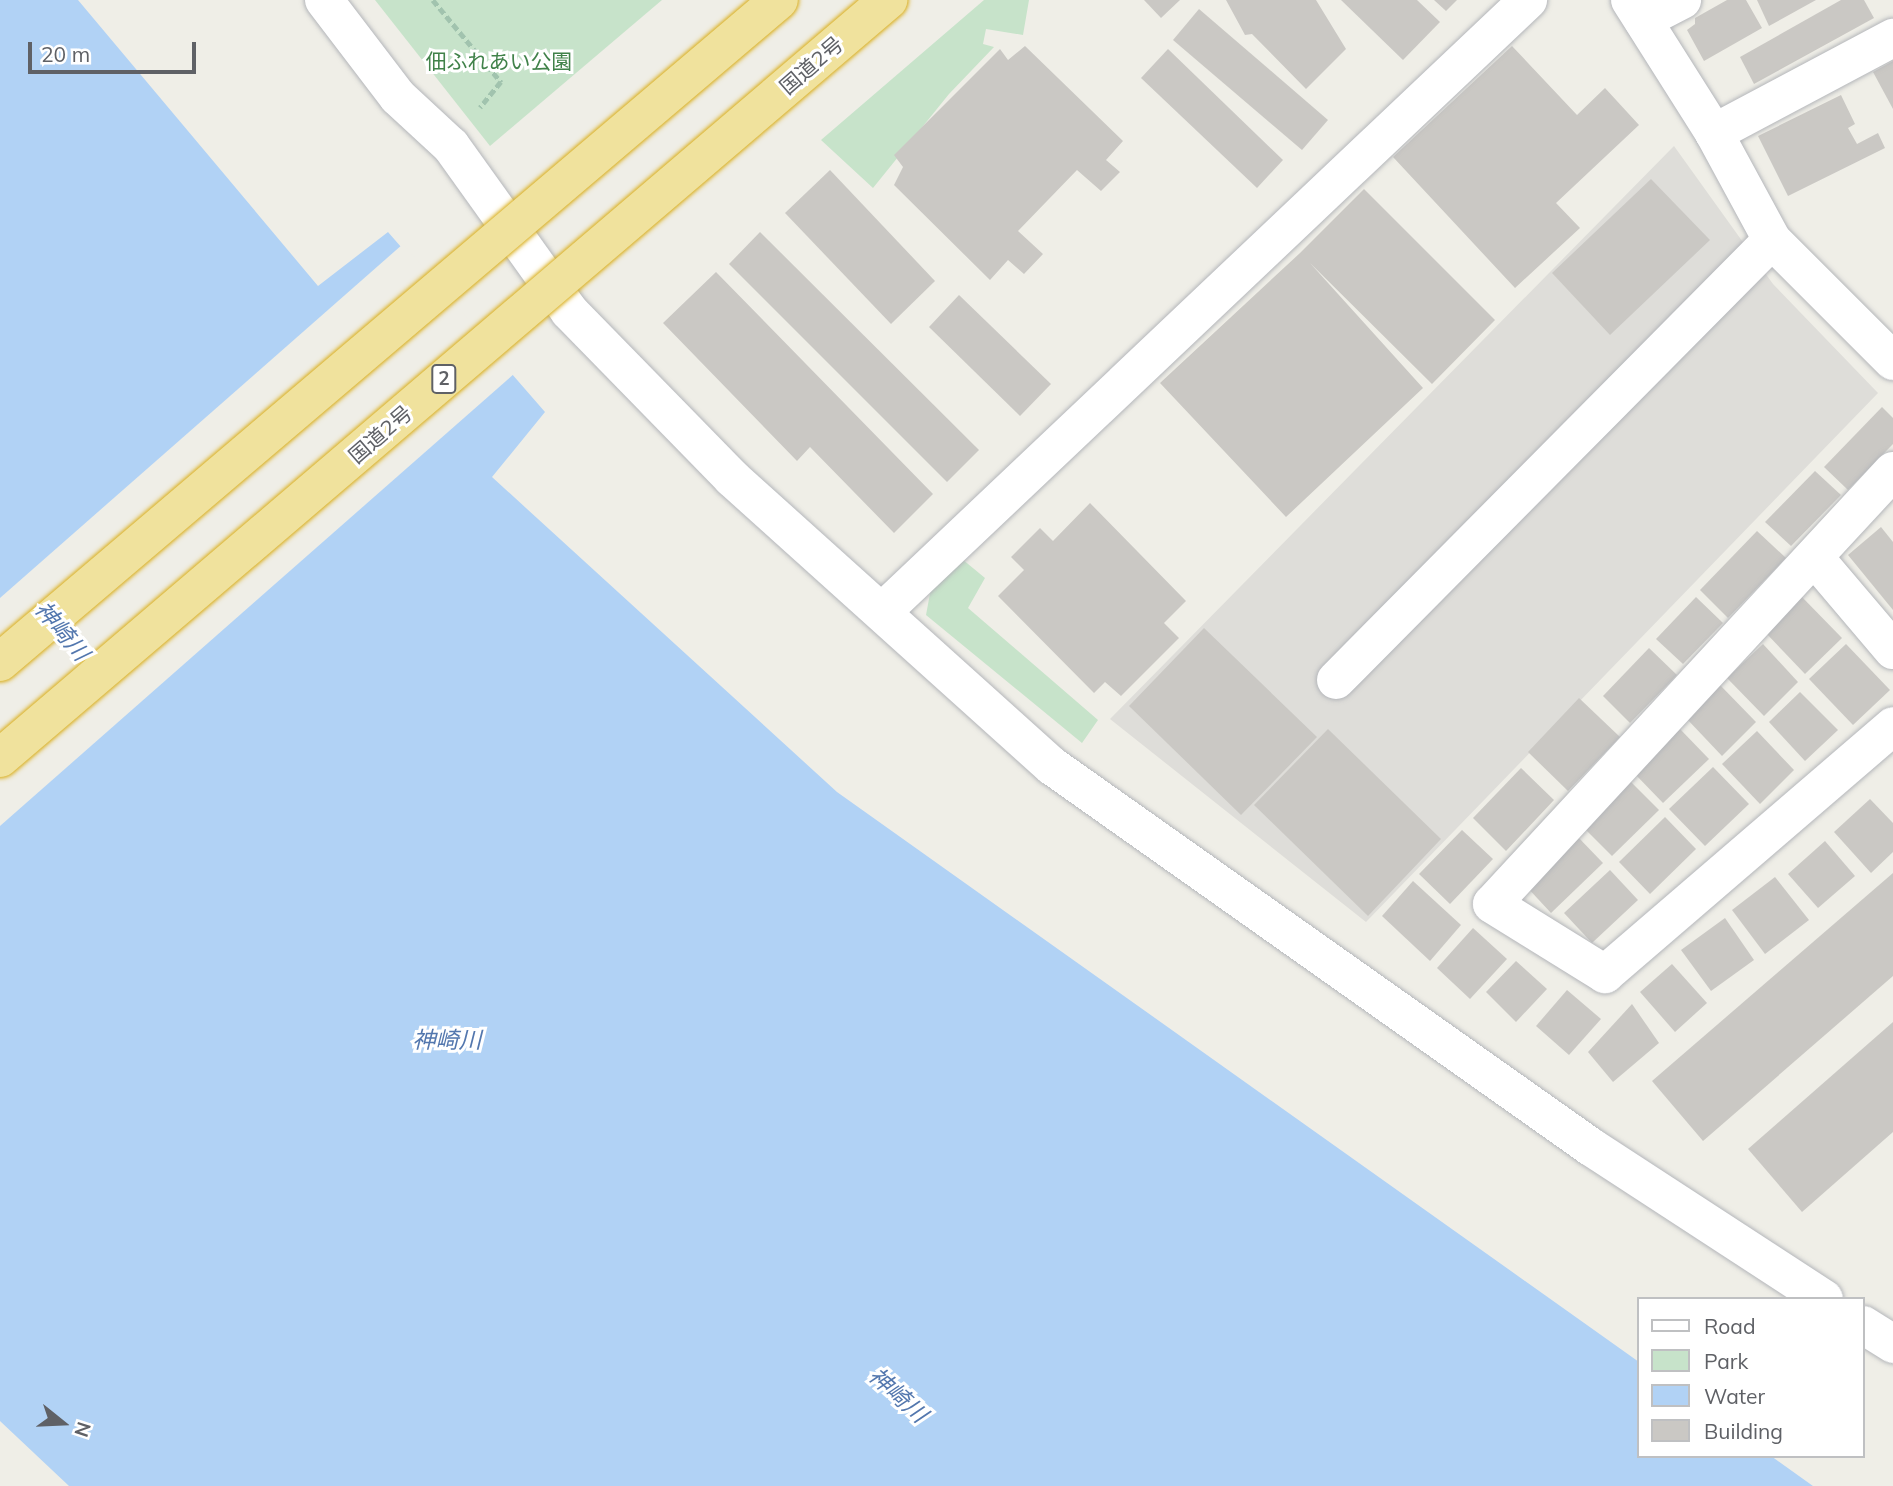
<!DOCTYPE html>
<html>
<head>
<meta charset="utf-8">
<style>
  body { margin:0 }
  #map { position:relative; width:1893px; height:1486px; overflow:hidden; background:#efeee7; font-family:Mulish,"Noto Sans JP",sans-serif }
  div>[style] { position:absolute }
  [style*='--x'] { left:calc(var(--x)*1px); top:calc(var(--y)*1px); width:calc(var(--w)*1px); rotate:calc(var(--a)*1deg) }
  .industrial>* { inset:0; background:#deddd9 }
  .green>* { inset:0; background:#c7e3ca }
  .water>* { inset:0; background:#b1d2f5 }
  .pier>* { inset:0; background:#efeee7 }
  .building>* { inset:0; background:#cac8c4 }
  .path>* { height:4.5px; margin-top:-2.25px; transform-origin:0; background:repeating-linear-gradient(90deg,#a1c3ae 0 7px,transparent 0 10.5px) }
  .roads { filter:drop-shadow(0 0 2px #b4b6ba) drop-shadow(0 0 2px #b4b6ba) }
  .minor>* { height:38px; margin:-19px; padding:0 19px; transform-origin:19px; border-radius:19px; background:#fff }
  .bridges { filter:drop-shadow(0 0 2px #daaf1d) drop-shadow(0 0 2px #daaf1d) }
  .highway-bridge>* { height:38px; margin:-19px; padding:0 19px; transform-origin:19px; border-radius:19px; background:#f0e29d }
  span { translate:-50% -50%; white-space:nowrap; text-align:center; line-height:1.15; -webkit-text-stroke:6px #fff; paint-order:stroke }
  .shield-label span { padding:2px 5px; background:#fff; border:2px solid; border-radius:5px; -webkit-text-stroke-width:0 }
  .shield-label { font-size:19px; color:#5f6166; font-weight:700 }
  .park-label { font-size:21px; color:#41824a }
  .street-label { font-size:21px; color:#5f6166 }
  .water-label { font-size:23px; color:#5377ae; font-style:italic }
  .legend { position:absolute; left:1637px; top:1297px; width:228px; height:161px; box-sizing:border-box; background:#fff; border:2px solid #bfc0c2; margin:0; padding:9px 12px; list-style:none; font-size:21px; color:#5f6166 }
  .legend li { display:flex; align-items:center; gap:14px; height:35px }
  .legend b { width:35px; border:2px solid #bfc0c2 }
  .north { position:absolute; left:28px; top:1388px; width:70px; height:70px; -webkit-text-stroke:5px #fff; paint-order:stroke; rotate:108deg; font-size:19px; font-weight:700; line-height:28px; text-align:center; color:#5f6166 }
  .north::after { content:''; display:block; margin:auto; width:24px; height:32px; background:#5f6166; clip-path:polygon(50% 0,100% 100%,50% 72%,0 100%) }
  .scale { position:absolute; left:28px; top:42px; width:168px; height:32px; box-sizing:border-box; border:4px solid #5f6166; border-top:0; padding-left:9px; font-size:21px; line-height:24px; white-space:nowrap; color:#5f6166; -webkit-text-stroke:5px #fff; paint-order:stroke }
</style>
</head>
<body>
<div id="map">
  <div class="industrial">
    <i style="clip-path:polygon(1674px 146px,1773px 284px,1878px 393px,1366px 922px,1110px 719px)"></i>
  </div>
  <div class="green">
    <i style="clip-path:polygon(375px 0,662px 0,490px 146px)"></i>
    <i style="clip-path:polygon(984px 0,1029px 0,1023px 35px,986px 29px,983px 44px,994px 47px,949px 94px,873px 188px,821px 140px)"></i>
    <i style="clip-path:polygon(962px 559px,985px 578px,968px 608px,1098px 720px,1082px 743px,926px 615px,932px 583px)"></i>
  </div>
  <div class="water">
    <i style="clip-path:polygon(0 0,78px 0,318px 286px,388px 232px,545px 412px,492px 477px,837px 792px,1639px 1362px,1639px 1456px,1771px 1456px,1813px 1486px,69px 1486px,0 1421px)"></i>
  </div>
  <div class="pier">
    <i style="clip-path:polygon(403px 244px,515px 373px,0 826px,0 598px)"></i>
  </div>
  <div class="building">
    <i style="clip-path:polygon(1144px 0,1180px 0,1161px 18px)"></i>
    <i style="clip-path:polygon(1226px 0,1316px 0,1346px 49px,1306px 89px,1252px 34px,1245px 35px)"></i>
    <i style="clip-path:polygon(1341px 0,1417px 0,1440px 22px,1403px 60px)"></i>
    <i style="clip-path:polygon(1434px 0,1457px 0,1446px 11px)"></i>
    <i style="clip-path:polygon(1727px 0,1746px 0,1762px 28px,1704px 61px,1687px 30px,1695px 24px,1695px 18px)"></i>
    <i style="clip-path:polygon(1757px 0,1816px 0,1769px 26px)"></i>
    <i style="clip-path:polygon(1841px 0,1864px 0,1874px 18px,1754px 84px,1740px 57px)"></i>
    <i style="clip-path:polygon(1199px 9px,1328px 120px,1302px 150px,1173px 40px)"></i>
    <i style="clip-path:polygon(1025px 46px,1123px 141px,1106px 160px,1120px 172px,1101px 191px,1077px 170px,1018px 231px,1043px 254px,1024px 274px,1008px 260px,990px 280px,894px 185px,903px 167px,894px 155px,1000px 49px,1008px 60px)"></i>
    <i style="clip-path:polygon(1512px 46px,1577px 115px,1605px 88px,1639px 125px,1556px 203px,1580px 228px,1515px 288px,1393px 157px)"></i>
    <i style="clip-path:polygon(1168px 49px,1283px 160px,1257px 188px,1141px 78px)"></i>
    <i style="clip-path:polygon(1893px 61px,1893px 109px,1873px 72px)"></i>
    <i style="clip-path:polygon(1841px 95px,1855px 124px,1848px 128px,1857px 144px,1878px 133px,1885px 148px,1788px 196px,1758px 136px)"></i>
    <i style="clip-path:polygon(830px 170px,935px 281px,891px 324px,785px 213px)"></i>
    <i style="clip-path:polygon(1651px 179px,1710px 240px,1610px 335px,1552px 273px)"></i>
    <i style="clip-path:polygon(1364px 189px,1495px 320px,1432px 384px,1310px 263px,1423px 388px,1286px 517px,1160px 383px,1300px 253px)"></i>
    <i style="clip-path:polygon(760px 232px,979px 450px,947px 482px,729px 264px)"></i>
    <i style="clip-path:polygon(716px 272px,933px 494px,894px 533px,810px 447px,797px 461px,663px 323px)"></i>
    <i style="clip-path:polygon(959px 295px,1051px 384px,1020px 416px,929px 327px)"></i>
    <i style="clip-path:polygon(1882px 407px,1893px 418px,1893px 444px,1848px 490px,1824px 467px)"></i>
    <i style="clip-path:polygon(1815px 471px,1841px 495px,1791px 546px,1765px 522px)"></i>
    <i style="clip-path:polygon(1090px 503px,1186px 601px,1164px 623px,1179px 638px,1121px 696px,1105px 682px,1094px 693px,998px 596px,1024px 570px,1011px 557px,1040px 528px,1053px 541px)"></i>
    <i style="clip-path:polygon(1881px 527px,1893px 542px,1893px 610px,1848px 555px)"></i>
    <i style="clip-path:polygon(1757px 531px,1786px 558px,1728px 618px,1700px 590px)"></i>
    <i style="clip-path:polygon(1801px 596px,1842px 638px,1805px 674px,1764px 631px)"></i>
    <i style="clip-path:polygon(1696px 597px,1723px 623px,1683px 664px,1656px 639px)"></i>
    <i style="clip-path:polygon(1204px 628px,1317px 737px,1241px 815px,1129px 706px)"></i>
    <i style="clip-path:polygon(1763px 644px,1798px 682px,1764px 716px,1727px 678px)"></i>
    <i style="clip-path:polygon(1846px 644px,1890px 690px,1853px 725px,1809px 679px)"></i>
    <i style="clip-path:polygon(1649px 648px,1677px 675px,1630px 723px,1603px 696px)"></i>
    <i style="clip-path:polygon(1720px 685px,1756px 722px,1722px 756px,1686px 718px)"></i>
    <i style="clip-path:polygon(1800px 692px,1838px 730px,1805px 761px,1769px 722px)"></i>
    <i style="clip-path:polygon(1579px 698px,1620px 737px,1568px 791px,1528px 752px)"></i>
    <i style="clip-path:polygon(1328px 729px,1441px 839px,1368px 916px,1254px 805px)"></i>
    <i style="clip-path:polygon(1680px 729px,1709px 759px,1663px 803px,1634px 773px)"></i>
    <i style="clip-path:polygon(1757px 731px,1794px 770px,1760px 804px,1722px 764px)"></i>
    <i style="clip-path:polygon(1713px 767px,1749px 804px,1705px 846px,1669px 809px)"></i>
    <i style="clip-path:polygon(1521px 768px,1554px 800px,1506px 851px,1473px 818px)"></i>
    <i style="clip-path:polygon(1631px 782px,1659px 810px,1612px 856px,1584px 828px)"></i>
    <i style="clip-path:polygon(1870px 799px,1893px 823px,1893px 852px,1871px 873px,1834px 832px)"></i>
    <i style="clip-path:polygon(1665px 817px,1696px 849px,1650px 894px,1619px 862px)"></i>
    <i style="clip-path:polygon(1462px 830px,1493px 859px,1450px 904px,1419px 874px)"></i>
    <i style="clip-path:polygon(1576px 835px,1603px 863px,1551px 913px,1525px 885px)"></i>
    <i style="clip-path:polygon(1825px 841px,1855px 876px,1818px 908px,1788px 874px)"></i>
    <i style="clip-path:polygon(1610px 870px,1638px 900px,1592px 943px,1564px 913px)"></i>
    <i style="clip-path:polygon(1893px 873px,1893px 976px,1703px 1141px,1652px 1081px)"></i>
    <i style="clip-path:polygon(1775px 877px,1809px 920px,1765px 954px,1732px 910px)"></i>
    <i style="clip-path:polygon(1413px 881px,1461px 925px,1430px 961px,1382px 916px)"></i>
    <i style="clip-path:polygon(1725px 918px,1754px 960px,1711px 991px,1681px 950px)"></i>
    <i style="clip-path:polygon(1473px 928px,1507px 959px,1470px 999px,1437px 968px)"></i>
    <i style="clip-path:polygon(1516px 961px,1547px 989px,1516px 1022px,1486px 992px)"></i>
    <i style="clip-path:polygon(1672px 964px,1707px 1003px,1675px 1032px,1640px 992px)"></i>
    <i style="clip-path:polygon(1567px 990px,1601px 1019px,1569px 1055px,1536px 1026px)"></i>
    <i style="clip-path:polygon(1632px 1004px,1659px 1043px,1613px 1082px,1588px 1052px)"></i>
    <i style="clip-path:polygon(1893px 1022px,1893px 1132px,1802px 1212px,1748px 1149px)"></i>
  </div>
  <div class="path">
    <i style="--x:433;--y:0;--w:107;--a:50.3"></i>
    <i style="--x:501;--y:82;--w:33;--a:129"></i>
  </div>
  <div class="roads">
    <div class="minor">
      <i style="--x:324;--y:0;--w:122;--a:52.7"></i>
      <i style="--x:398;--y:97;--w:72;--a:42.8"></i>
      <i style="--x:451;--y:146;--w:203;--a:54.4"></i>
      <i style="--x:569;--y:311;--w:233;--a:45.7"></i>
      <i style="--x:732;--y:478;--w:431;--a:42"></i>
      <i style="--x:1052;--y:766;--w:660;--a:35.26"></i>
      <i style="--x:1591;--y:1147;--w:278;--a:33.1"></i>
      <i style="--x:1630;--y:0;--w:157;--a:57.7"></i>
      <i style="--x:1714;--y:133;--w:122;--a:61.5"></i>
      <i style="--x:1772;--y:240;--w:171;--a:45"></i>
      <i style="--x:1643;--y:20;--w:44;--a:-27.1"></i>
      <i style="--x:1714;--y:133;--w:203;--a:-28"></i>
      <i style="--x:1893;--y:471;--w:590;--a:132.8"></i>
      <i style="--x:1492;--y:904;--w:133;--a:31.8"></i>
      <i style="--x:1605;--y:974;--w:380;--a:-40.7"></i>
      <i style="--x:1814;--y:557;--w:122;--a:49.7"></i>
      <i style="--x:882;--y:612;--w:890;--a:-43.45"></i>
      <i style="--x:1336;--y:680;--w:619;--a:-45.26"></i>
      <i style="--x:1863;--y:1325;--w:36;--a:32"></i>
    </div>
  </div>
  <div class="bridges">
    <div class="highway-bridge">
      <i style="--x:0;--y:662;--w:1022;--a:-40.36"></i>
      <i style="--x:0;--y:758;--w:1168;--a:-40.48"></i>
    </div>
  </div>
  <div class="shield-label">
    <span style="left:444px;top:379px">2</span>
  </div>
  <div class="park-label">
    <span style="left:499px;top:61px">佃ふれあい公園</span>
  </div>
  <div class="street-label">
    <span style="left:811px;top:65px;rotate:-41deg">国道2号</span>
    <span style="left:380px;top:434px;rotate:-41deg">国道2号</span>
  </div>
  <div class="water-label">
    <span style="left:62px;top:631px;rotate:50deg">神崎川</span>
    <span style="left:447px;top:1040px">神崎川</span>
    <span style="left:898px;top:1395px;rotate:42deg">神崎川</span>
  </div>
  <ul class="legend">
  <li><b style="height:9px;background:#fff"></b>Road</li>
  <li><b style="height:19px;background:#c7e3ca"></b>Park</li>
  <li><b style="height:19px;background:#b1d2f5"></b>Water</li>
  <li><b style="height:19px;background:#cac8c4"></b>Building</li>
  </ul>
  <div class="north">N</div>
  <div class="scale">20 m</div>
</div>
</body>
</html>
